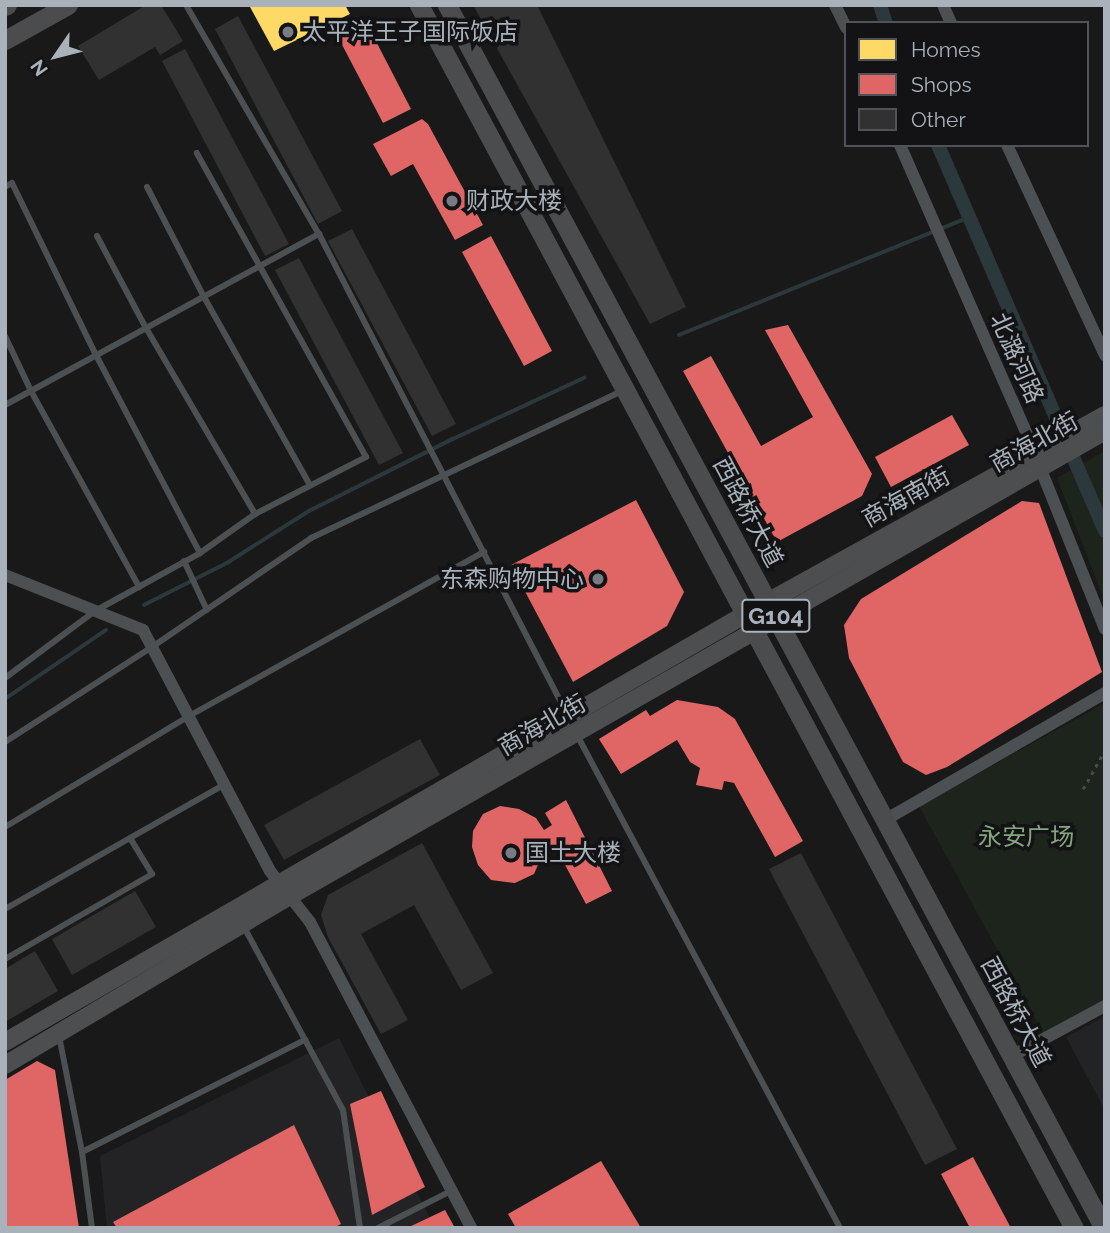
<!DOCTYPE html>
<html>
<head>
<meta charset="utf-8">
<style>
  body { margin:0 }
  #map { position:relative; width:1110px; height:1233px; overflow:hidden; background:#191919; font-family:Raleway,"Noto Sans SC",sans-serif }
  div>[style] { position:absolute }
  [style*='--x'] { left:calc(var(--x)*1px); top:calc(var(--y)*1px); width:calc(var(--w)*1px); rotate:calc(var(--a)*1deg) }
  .built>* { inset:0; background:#232325 }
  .green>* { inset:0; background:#1d241c }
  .homes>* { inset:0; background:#ffd966 }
  .shops>* { inset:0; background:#e06666 }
  .stream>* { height:3.5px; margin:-1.75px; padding:0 1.75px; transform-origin:1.75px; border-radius:1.75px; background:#2b383c }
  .canal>* { height:14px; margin:-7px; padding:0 7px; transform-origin:7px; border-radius:7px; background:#2b383c }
  .building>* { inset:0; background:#313131 }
  .path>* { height:2.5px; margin-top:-1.25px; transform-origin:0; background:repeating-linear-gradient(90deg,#494b4d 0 3.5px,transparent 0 8.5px) }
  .lane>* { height:6px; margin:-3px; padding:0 3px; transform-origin:3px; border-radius:3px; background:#4d5052 }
  .street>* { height:12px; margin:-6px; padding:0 6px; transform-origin:6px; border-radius:6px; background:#4d5052 }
  .secondary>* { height:18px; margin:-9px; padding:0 9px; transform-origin:9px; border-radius:9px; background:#4c4e50 }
  .primary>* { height:19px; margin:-9.5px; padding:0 9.5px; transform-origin:9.5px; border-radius:9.5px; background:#4a4c4e }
  .dots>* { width:19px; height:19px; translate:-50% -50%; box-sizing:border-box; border:4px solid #131315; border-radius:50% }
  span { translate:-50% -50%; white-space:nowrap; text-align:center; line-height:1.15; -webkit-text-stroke:7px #131315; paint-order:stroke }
  .shield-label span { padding:2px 5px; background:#131315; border:2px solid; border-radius:5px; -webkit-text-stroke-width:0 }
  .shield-label { font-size:23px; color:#a9b2bb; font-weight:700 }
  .poi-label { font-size:24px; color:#a9b2bb }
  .left { translate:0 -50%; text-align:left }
  .right { translate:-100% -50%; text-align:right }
  .street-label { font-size:24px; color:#a9b2bb }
  .park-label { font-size:24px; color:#84a77f }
  .frame { position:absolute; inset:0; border:7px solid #a9b2bb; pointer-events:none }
  .legend { position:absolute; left:844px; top:21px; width:245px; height:126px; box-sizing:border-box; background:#131315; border:2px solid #4f5357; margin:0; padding:9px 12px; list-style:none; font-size:21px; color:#a9b2bb }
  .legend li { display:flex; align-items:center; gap:14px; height:35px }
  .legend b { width:35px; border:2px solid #4f5357 }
  .north { position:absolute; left:21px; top:21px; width:70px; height:70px; -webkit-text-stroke:5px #131315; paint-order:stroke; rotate:235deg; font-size:19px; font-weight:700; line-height:28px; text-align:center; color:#a9b2bb }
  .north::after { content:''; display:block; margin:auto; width:24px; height:32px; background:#a9b2bb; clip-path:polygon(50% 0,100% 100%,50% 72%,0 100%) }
</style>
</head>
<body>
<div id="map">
  <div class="built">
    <i style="clip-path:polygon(1105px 1016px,1105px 1110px,1066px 1037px)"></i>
    <i style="clip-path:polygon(339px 1038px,435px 1228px,107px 1228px,100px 1156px)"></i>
  </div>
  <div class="green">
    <i style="clip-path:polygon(1105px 451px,1105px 602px,1057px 478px)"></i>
    <i style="clip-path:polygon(1105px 703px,1105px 1010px,1047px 1041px,919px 806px)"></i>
  </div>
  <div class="homes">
    <i style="clip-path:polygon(249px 5px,345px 5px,350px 14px,274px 51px)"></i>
  </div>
  <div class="shops">
    <i style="clip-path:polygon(366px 22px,411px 109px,383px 123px,338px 37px)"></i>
    <i style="clip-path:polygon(422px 119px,428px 124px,483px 225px,455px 240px,413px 164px,391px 176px,373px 144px)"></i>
    <i style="clip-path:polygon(491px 236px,552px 351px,524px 366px,462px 252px)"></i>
    <i style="clip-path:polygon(788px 325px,872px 474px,862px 496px,777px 542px,683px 371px,711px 356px,761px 446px,813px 417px,765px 330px)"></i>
    <i style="clip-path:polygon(952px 415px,969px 445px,891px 487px,875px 457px)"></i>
    <i style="clip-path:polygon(636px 500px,684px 592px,667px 626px,573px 682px,511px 565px)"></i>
    <i style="clip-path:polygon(1022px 501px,1039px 503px,1102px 672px,947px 767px,926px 775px,903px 762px,849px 658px,844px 625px,861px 599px)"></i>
    <i style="clip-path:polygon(677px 700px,718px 707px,735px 719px,803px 841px,775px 857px,734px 783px,724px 781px,722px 790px,696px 785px,700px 768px,690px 762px,677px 740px,621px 774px,599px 739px,646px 710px,650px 716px)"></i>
    <i style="clip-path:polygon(566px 800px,612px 891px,586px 904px,556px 848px,541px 858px,534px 874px,515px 883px,491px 880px,478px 865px,472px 847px,473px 831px,483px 814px,500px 806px,519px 809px,536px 818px,544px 830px,552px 825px,545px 813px)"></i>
    <i style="clip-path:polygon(37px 1061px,55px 1070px,79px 1228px,5px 1228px,5px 1080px)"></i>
    <i style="clip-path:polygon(381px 1091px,425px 1187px,372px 1215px,350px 1104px)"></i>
    <i style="clip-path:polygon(294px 1125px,341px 1224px,333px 1228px,117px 1228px,113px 1222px)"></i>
    <i style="clip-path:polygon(973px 1157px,1011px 1228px,970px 1228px,941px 1174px)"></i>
    <i style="clip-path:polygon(601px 1161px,641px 1228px,516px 1228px,508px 1214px)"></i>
    <i style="clip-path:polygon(445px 1210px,455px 1228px,407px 1228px)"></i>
  </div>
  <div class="stream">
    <i style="--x:679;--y:335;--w:313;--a:-22.1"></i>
    <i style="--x:144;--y:605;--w:93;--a:-26.8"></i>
    <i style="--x:227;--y:563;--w:97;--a:-32.4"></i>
    <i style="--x:309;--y:511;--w:161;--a:-26.6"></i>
    <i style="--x:453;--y:439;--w:145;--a:-25"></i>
    <i style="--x:5;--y:699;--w:122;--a:-34.3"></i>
  </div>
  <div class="canal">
    <i style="--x:880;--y:5;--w:19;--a:72"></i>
    <i style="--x:938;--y:145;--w:420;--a:66.6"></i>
  </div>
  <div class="building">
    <i style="clip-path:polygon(146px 5px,161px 5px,183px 41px,160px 55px,155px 47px,99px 80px,78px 46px)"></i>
    <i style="clip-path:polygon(473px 5px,537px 5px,686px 307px,650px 324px)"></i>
    <i style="clip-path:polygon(238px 16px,342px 211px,318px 224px,215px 29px)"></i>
    <i style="clip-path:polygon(185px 49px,289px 244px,265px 256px,162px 61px)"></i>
    <i style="clip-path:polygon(352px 229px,456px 424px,432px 436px,328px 241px)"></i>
    <i style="clip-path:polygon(299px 258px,403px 453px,379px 465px,275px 270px)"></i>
    <i style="clip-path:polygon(420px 739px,440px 775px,284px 860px,264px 825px)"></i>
    <i style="clip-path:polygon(422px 843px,493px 973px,461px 990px,414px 905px,361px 934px,408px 1020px,381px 1034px,328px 937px,321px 915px,328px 895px)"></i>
    <i style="clip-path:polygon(801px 853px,957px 1149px,925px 1165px,769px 869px)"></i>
    <i style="clip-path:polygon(135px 891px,156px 927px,72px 975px,52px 939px)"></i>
    <i style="clip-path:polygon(35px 951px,58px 991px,5px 1022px,5px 969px)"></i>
  </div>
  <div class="path">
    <i style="--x:1083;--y:789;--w:45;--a:-60.6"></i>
  </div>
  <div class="lane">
    <i style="--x:186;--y:5;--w:265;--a:59.9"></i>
    <i style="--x:319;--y:234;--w:543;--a:62.68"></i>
    <i style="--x:5;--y:187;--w:8;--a:-30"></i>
    <i style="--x:12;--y:183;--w:191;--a:64"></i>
    <i style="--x:96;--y:355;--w:224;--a:62.3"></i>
    <i style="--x:147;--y:187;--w:124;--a:62.6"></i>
    <i style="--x:204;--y:297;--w:216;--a:60.6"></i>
    <i style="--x:97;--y:236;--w:104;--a:62"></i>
    <i style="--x:146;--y:328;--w:216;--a:59.6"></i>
    <i style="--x:5;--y:336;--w:61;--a:64.7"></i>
    <i style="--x:31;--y:391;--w:224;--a:61.1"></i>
    <i style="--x:5;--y:405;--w:358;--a:-28.6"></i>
    <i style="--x:184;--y:561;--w:54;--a:64.9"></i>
    <i style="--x:5;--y:678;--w:112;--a:-36.7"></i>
    <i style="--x:95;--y:611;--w:120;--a:-28.9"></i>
    <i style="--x:200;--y:553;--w:67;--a:-35.3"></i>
    <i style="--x:255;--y:514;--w:125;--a:-27.2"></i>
    <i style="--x:366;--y:457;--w:348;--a:-119.1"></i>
    <i style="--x:577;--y:735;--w:559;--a:61.92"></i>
    <i style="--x:5;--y:742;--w:175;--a:-32.9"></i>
    <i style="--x:152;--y:647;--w:193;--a:-34.4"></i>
    <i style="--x:311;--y:538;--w:344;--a:-25.3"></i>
    <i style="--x:5;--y:827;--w:215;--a:-31.1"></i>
    <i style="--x:189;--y:716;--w:338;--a:-29.1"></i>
    <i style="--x:5;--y:909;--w:253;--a:-29.6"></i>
    <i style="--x:244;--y:927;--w:208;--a:61.6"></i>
    <i style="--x:343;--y:1110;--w:119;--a:81.8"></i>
    <i style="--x:5;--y:959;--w:170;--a:-30"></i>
    <i style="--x:152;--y:874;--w:42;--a:-121.4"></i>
    <i style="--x:59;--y:1036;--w:118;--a:78.8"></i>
    <i style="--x:82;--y:1152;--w:77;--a:82.5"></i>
    <i style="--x:82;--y:1152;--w:250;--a:-26.7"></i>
    <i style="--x:378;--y:1228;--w:82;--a:-26.9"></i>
  </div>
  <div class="street">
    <i style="--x:835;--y:5;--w:25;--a:64"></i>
    <i style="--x:943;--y:5;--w:20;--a:66"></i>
    <i style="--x:900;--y:145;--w:317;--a:66.3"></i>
    <i style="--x:1027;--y:435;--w:209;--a:68.1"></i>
    <i style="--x:1007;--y:145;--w:232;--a:65"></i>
    <i style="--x:5;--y:575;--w:149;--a:21.7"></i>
    <i style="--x:143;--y:630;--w:272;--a:62.2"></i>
    <i style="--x:270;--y:871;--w:65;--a:51.9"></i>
    <i style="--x:310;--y:922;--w:346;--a:62.2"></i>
    <i style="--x:885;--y:820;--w:254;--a:-30"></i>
    <i style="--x:1012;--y:1056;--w:106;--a:-28.3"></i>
  </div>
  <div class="secondary">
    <i style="--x:5;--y:1042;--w:856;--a:-30.01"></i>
    <i style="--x:746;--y:614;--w:410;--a:-29"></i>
    <i style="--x:5;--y:1065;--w:331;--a:-30.7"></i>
    <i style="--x:290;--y:896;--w:938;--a:-29.71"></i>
  </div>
  <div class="primary">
    <i style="--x:419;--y:5;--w:1387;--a:61.83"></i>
    <i style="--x:447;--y:5;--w:1388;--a:61.76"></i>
    <i style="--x:5;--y:6;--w:2;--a:-27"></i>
    <i style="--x:5;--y:40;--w:72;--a:-29.1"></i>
  </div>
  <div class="dots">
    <i style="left:288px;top:32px;background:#777c82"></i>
    <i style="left:452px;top:201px;background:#777c82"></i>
    <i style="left:598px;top:579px;background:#777c82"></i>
    <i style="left:511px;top:853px;background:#777c82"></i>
  </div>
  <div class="shield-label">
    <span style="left:776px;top:616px">G104</span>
  </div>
  <div class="poi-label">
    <span class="left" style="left:302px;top:32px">太平洋王子国际饭店</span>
    <span class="left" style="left:466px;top:201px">财政大楼</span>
    <span class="right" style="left:584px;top:579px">东森购物中心</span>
    <span class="left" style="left:525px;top:853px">国土大楼</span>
  </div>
  <div class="street-label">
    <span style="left:1017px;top:358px;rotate:66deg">北潞河路</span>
    <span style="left:1034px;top:442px;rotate:-29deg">商海北街</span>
    <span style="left:906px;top:497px;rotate:-29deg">商海南街</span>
    <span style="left:748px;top:512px;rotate:62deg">西路桥大道</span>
    <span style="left:542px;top:725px;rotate:-30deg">商海北街</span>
    <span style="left:1016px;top:1012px;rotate:62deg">西路桥大道</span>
  </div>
  <div class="park-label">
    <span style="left:1026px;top:837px">永安广场</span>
  </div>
  <div class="frame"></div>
  <ul class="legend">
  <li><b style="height:19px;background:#ffd966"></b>Homes</li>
  <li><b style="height:19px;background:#e06666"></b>Shops</li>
  <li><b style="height:19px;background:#313131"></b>Other</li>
  </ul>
  <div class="north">N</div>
</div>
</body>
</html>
